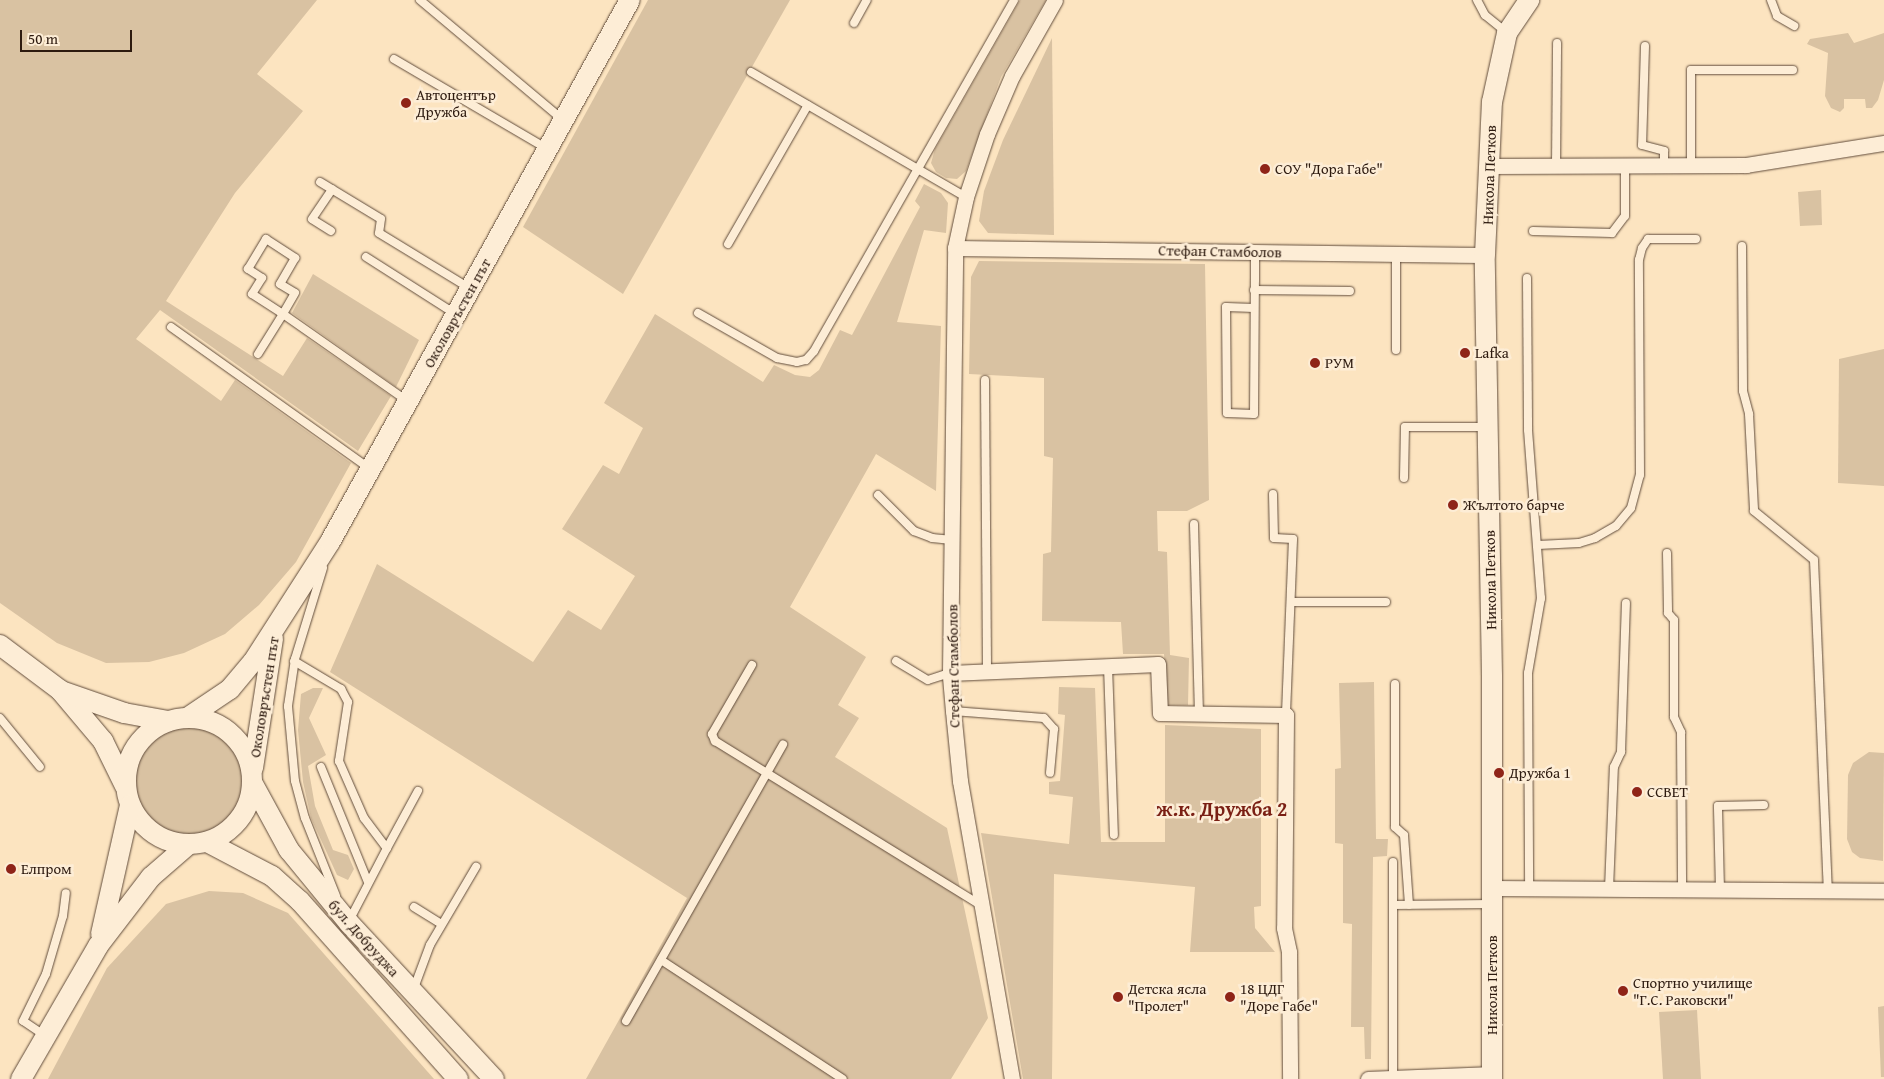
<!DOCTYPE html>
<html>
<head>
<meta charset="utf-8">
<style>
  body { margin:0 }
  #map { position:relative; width:1884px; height:1079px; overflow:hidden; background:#fce4c0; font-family:"Gentium Book Plus",serif }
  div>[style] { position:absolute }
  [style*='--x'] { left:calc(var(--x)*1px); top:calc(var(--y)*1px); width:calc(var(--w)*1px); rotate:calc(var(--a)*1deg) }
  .green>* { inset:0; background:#d9c2a2 }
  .round { border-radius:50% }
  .roads { filter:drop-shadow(0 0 1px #614c3b) drop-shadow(0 0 1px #614c3b) }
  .lane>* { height:8px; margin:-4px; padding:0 4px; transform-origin:4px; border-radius:4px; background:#fdedd6 }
  .street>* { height:15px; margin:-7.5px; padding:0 7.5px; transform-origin:7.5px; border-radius:7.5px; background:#fdedd6 }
  .secondary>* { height:20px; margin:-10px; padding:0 10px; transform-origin:10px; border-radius:10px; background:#fdedd6 }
  .secondary>.ring { margin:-10px; padding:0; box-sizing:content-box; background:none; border:20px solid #fdedd6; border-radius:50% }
  .dots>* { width:14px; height:14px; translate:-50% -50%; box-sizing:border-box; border:2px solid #fdedd6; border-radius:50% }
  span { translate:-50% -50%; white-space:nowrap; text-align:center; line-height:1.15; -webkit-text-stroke:5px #fdedd6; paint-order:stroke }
  .poi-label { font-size:15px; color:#2d1a0f }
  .left { translate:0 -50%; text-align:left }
  .street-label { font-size:15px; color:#2d1a0f }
  .district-label { font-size:20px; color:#7a1f14; font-weight:700 }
  .scale { position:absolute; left:20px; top:30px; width:112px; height:22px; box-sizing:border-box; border:2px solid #2d1a0f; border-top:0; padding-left:6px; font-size:15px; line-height:18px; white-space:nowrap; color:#2d1a0f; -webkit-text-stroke:4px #fdedd6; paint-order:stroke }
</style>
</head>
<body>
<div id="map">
  <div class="green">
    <i style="clip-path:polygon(0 0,317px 0,257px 74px,303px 111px,235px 193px,166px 301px,283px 376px,307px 338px,391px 396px,358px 451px,160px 310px,136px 339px,221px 401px,235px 380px,351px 463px,296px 562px,259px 605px,225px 634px,184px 653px,149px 662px,106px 663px,57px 643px,0 603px)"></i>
    <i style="clip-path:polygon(648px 0,790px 0,623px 294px,523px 227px)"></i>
    <i style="clip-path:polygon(1020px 0,1046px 0,1001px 77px,966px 171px,957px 179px,946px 178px,936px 172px,931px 163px,935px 149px)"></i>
    <i style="clip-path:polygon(1848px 33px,1854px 43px,1884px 33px,1884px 80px,1878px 100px,1872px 108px,1866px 108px,1865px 99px,1844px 99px,1844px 108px,1840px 112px,1831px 108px,1825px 96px,1828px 53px,1807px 44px,1810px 39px)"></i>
    <i style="clip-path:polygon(1052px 38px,1054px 235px,988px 233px,979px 221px,984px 191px,1003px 140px)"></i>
    <i style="clip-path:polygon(924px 184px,941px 193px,948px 203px,946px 233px,924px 230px,897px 322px,941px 326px,936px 491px,876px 454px,790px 607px,866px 657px,838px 705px,859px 718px,835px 757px,947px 828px,988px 1018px,951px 1079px,586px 1079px,687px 898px,330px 672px,377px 564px,533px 662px,568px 610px,601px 630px,635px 576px,562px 529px,603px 465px,619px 474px,643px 428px,604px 403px,655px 314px,763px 382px,774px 365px,795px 375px,810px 377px,819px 370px,840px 330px,852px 335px,920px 207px,915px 201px)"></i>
    <i style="clip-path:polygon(1821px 190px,1822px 225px,1800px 226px,1798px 192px)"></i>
    <i style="clip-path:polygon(979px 261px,1205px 264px,1209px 500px,1187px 511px,1157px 511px,1158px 551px,1167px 552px,1170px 655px,1189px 658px,1188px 705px,1168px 705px,1164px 654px,1123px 654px,1121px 622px,1042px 621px,1043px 554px,1051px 552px,1053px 458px,1044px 456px,1044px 378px,969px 374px,971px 277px)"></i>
    <i style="clip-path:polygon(313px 274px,419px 340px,396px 387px,292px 313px)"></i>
    <i style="clip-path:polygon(1884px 349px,1884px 486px,1838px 483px,1839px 359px)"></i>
    <i style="clip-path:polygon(1374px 682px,1376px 839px,1388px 839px,1387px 856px,1373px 857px,1371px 1059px,1365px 1059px,1364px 1027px,1351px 1027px,1352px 924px,1343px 923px,1343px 844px,1335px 843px,1335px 769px,1341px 768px,1339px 683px)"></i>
    <i style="clip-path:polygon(1059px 687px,1095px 688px,1101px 842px,1165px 842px,1165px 725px,1261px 729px,1261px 906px,1254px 907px,1255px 928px,1275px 952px,1190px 952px,1195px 887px,1054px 874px,1052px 1079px,1023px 1079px,981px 833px,1069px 844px,1073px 797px,1049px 794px,1049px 782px,1060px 781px,1065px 715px,1058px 714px)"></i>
    <i style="clip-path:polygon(313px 688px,323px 688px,309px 718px,326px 755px,308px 766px,315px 806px,333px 850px,348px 855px,354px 869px,348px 880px,337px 875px,311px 818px,303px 782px,298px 730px,301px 694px)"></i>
    <i class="round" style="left:136px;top:728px;width:106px;height:106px"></i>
    <i style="clip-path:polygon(1869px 752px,1884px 753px,1883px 861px,1860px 858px,1852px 852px,1847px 839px,1848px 775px,1853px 763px)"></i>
    <i style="clip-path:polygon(209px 891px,243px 893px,288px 913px,434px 1079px,48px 1079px,107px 968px,166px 904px)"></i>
    <i style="clip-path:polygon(1884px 1006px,1884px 1077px,1881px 1077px,1878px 1007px)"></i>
    <i style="clip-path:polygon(1697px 1010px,1701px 1079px,1663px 1079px,1659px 1012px)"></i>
  </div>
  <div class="roads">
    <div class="lane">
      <i style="--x:420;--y:0;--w:185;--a:40"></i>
      <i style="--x:1477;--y:0;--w:17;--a:62"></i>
      <i style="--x:1485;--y:15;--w:27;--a:39"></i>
      <i style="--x:1771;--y:0;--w:17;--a:69"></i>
      <i style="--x:1777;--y:16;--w:20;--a:30"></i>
      <i style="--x:854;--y:23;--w:26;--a:-61"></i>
      <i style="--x:1645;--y:46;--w:99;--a:91.7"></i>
      <i style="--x:1642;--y:145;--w:23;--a:15"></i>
      <i style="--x:1664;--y:151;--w:14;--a:90"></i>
      <i style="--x:394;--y:59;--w:176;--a:30.4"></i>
      <i style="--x:751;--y:72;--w:249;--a:30.2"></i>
      <i style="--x:1691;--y:165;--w:95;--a:-90"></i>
      <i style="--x:1691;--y:70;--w:102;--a:0"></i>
      <i style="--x:1556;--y:166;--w:123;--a:-89.5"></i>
      <i style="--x:320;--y:182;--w:71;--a:31.2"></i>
      <i style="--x:381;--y:219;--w:14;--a:98"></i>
      <i style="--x:379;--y:233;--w:105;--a:31.4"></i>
      <i style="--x:331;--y:231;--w:22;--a:-148"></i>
      <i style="--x:312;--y:219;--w:36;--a:-56"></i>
      <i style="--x:1533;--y:231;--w:79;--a:1.5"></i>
      <i style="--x:1612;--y:233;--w:21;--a:-53"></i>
      <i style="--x:1625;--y:216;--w:51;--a:-90"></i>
      <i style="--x:266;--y:239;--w:35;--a:33"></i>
      <i style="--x:295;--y:258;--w:30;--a:120"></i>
      <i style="--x:280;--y:284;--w:17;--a:31"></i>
      <i style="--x:295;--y:293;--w:24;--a:120"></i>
      <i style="--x:283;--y:314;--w:37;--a:-147"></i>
      <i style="--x:252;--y:294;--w:19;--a:-58"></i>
      <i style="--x:262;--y:278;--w:17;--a:-147"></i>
      <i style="--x:248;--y:269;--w:35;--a:-59"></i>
      <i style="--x:728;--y:244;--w:160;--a:-60.1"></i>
      <i style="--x:1742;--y:246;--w:145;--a:89.6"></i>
      <i style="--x:1743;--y:391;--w:24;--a:75"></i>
      <i style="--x:1749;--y:414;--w:97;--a:87"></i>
      <i style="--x:1754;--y:511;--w:77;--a:39.2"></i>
      <i style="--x:1814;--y:560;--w:330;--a:87.6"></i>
      <i style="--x:366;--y:257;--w:104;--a:32.5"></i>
      <i style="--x:1527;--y:278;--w:152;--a:89.6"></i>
      <i style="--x:1528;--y:430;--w:169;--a:85.6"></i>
      <i style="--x:1541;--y:598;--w:76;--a:99.8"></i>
      <i style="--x:1528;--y:673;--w:215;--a:89.7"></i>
      <i style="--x:1254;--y:290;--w:96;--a:0.6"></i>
      <i style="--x:1254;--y:308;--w:28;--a:-178"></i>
      <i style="--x:1226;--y:307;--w:106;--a:89.5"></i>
      <i style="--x:1227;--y:413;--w:27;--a:2"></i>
      <i style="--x:1254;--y:414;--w:134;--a:-89.6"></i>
      <i style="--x:1255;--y:280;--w:28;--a:-90"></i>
      <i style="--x:698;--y:313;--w:91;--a:29.7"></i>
      <i style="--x:777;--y:358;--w:20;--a:11"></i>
      <i style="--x:797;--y:362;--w:9;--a:-13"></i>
      <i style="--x:806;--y:360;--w:12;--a:-48"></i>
      <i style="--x:814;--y:351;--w:404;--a:-60.3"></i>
      <i style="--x:171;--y:327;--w:243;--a:35.5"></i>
      <i style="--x:1396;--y:350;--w:97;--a:-90"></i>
      <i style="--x:258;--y:354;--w:47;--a:-58"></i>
      <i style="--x:283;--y:314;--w:150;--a:35"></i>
      <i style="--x:985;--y:380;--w:291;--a:89.6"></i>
      <i style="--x:1404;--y:478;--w:51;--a:-88.9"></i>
      <i style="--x:1405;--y:427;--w:81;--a:0"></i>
      <i style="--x:1273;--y:494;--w:44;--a:88.7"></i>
      <i style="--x:1274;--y:538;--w:19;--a:3"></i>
      <i style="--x:1293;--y:539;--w:176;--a:92.3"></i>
      <i style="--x:878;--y:495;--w:51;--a:45"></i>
      <i style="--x:914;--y:531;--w:19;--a:21"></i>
      <i style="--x:932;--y:538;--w:20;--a:6"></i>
      <i style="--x:1194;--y:524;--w:189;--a:88.5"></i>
      <i style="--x:1538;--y:545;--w:41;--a:-2.8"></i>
      <i style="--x:1579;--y:543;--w:17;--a:-17"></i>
      <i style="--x:1595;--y:538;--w:24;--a:-30"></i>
      <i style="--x:1616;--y:526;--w:23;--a:-50"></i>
      <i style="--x:1631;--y:508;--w:34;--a:-75"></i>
      <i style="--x:1640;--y:475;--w:215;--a:-90.3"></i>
      <i style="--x:1639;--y:260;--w:12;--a:-76"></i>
      <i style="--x:1642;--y:248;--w:11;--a:-56"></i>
      <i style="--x:1648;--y:239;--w:48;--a:0"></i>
      <i style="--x:1667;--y:553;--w:60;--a:89"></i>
      <i style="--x:1668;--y:613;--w:9;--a:49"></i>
      <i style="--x:1674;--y:620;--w:97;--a:90"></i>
      <i style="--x:1674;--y:717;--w:17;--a:65"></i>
      <i style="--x:1681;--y:732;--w:157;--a:89.6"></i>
      <i style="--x:323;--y:568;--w:95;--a:107.1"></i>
      <i style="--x:295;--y:659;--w:48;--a:98.5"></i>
      <i style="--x:288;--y:706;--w:75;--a:84.7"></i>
      <i style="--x:295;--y:781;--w:38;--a:75"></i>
      <i style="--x:305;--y:818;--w:84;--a:68.3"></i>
      <i style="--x:1291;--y:602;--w:95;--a:0"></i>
      <i style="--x:294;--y:661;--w:55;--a:30.8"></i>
      <i style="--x:341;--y:689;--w:15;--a:62"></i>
      <i style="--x:348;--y:702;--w:60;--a:98.7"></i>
      <i style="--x:339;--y:761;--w:62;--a:66.3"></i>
      <i style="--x:364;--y:818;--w:38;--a:53"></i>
      <i style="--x:387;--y:848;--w:82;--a:117.5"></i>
      <i style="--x:896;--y:661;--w:37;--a:31"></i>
      <i style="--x:928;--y:680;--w:23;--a:-18"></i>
      <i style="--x:752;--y:665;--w:80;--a:120.1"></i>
      <i style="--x:712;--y:734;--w:8;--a:67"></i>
      <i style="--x:715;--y:741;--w:312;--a:31.7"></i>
      <i style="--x:1108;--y:666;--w:169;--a:88"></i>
      <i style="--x:1395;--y:684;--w:143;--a:90"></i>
      <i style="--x:1395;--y:827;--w:12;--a:42"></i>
      <i style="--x:1404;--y:835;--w:70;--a:85.9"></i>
      <i style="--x:953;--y:711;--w:91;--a:4.4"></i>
      <i style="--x:1044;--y:718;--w:15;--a:48"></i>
      <i style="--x:1054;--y:729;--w:44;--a:95.2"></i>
      <i style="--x:0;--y:718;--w:63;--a:50.8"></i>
      <i style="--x:321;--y:767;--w:124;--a:67.8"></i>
      <i style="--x:387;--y:848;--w:65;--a:-61.5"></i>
      <i style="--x:1393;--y:862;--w:216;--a:90"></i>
      <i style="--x:1609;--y:889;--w:122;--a:-87.7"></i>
      <i style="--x:1614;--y:767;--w:17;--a:-65"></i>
      <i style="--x:1621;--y:752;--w:149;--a:-88.1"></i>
      <i style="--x:1720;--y:890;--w:84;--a:-91.4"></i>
      <i style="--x:1718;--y:806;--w:46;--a:-1.2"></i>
      <i style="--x:1393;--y:905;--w:99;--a:-0.6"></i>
      <i style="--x:414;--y:907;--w:32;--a:32"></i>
      <i style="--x:661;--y:960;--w:217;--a:33.2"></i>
      <i style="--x:414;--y:988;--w:46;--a:-69.6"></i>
      <i style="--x:430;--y:945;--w:91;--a:-59.5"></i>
      <i style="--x:626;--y:1021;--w:318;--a:-60.4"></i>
      <i style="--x:44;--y:1035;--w:25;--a:-146"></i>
      <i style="--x:23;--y:1021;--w:52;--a:-63.9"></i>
      <i style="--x:46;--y:974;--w:60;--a:-73.7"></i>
      <i style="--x:63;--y:916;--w:23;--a:-83"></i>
    </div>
    <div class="street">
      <i style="--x:1489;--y:166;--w:257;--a:-0.2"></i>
      <i style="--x:1746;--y:165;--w:140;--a:-9.1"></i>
      <i style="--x:955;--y:248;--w:530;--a:0.76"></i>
      <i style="--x:950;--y:673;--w:208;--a:-2.5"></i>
      <i style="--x:1158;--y:664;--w:49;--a:87.7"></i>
      <i style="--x:1160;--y:713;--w:126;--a:0.9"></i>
      <i style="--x:1286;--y:715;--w:213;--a:90.5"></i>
      <i style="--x:1284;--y:928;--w:25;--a:78"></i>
      <i style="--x:1289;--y:952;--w:127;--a:89.5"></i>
      <i style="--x:1492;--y:888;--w:392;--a:0.4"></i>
      <i style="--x:1012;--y:1079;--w:303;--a:-99.9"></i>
      <i style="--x:960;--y:781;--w:70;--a:-95.7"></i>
      <i style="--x:953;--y:711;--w:38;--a:-95"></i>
      <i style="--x:950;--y:673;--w:425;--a:-89.3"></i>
      <i style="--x:955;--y:248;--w:52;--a:-77.8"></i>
      <i style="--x:966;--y:197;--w:66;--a:-71.6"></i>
      <i style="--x:987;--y:134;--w:63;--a:-66.7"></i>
      <i style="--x:1012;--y:76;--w:87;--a:-60.5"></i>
      <i style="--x:1368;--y:1079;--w:124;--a:-2.3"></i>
    </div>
    <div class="secondary">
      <i style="--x:0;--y:645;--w:75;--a:36.9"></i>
      <i style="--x:60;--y:690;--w:67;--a:49.9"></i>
      <i style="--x:103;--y:741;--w:50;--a:63.9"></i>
      <i style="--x:61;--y:691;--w:67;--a:19.2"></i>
      <i style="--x:124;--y:713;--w:45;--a:10.3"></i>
      <i class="ring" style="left:126px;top:718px;width:106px;height:106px"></i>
      <i style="--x:187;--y:718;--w:52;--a:-34"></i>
      <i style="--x:230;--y:689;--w:35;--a:-50"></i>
      <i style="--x:253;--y:662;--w:143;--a:-57.3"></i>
      <i style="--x:330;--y:542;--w:619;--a:-61.04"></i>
      <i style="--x:253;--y:768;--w:131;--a:-81.2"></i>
      <i style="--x:253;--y:784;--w:75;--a:61.4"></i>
      <i style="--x:289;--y:850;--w:94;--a:50.6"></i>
      <i style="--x:349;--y:923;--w:213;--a:47.1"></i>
      <i style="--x:207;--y:842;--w:73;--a:27.6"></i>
      <i style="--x:272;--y:876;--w:38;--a:42"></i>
      <i style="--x:300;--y:901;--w:238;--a:48.4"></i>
      <i style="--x:101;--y:934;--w:132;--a:-77.3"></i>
      <i style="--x:21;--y:1079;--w:154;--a:-59.9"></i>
      <i style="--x:98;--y:946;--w:87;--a:-52.5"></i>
      <i style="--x:151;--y:877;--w:50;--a:-41"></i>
      <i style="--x:1492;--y:1079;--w:403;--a:-90"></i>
      <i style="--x:1492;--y:676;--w:421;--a:-91"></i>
      <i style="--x:1485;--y:255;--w:153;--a:-87.4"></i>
      <i style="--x:1492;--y:102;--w:71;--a:-77.7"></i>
      <i style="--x:1507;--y:33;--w:40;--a:-56"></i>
    </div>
  </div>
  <div class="dots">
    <i style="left:406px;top:103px;background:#8f2418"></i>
    <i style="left:1265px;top:169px;background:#8f2418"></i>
    <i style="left:1465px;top:353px;background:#8f2418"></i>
    <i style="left:1315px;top:363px;background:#8f2418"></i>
    <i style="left:1453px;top:505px;background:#8f2418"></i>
    <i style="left:1499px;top:773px;background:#8f2418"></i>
    <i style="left:1637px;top:792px;background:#8f2418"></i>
    <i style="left:11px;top:869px;background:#8f2418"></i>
    <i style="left:1623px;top:991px;background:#8f2418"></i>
    <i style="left:1118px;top:997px;background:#8f2418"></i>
    <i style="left:1230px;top:997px;background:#8f2418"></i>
  </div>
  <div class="poi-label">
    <span class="left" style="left:416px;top:103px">Автоцентър<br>Дружба</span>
    <span class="left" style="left:1275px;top:169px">СОУ "Дора Габе"</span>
    <span class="left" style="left:1475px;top:353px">Lafka</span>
    <span class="left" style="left:1325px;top:363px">РУМ</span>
    <span class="left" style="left:1463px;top:505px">Жълтото барче</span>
    <span class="left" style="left:1509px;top:773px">Дружба 1</span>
    <span class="left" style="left:1647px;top:792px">ССВЕТ</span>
    <span class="left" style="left:21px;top:869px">Елпром</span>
    <span class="left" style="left:1633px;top:991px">Спортно училище<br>"Г.С. Раковски"</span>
    <span class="left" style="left:1128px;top:997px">Детска ясла<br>"Пролет"</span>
    <span class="left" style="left:1240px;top:997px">18 ЦДГ<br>"Доре Габе"</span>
  </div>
  <div class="street-label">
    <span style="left:1489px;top:175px;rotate:-88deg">Никола Петков</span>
    <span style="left:1220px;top:251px;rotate:1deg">Стефан Стамболов</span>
    <span style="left:457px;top:313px;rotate:-61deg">Околовръстен път</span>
    <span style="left:1490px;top:580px;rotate:-91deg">Никола Петков</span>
    <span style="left:953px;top:666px;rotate:-91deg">Стефан Стамболов</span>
    <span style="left:264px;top:697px;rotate:-81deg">Околовръстен път</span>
    <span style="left:364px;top:938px;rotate:48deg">бул. Добруджа</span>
    <span style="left:1492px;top:985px;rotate:-90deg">Никола Петков</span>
  </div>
  <div class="district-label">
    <span style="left:1222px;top:808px">ж.к. Дружба 2</span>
  </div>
  <div class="scale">50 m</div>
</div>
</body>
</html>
